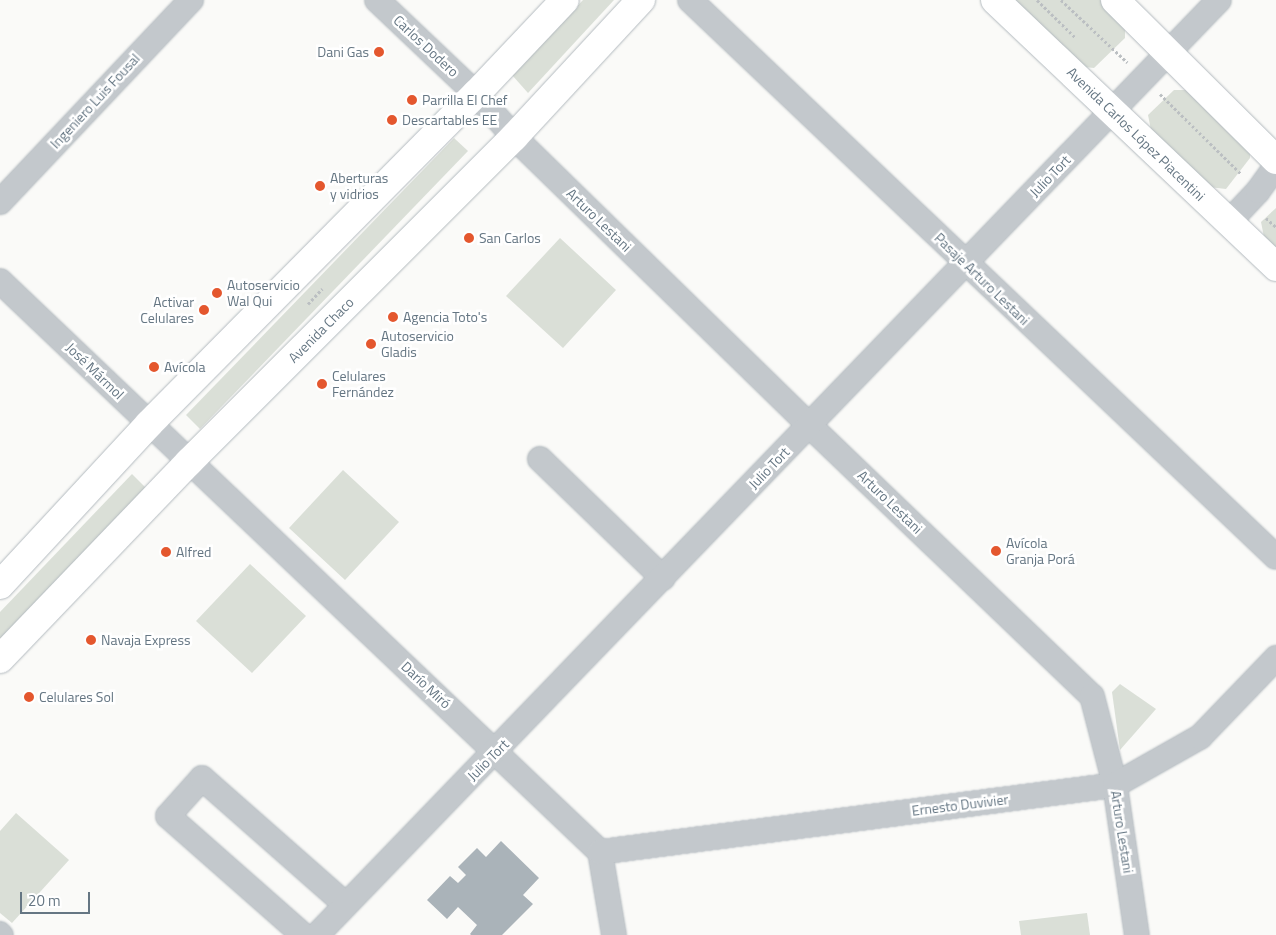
<!DOCTYPE html>
<html>
<head>
<meta charset="utf-8">
<style>
  body { margin:0 }
  #map { position:relative; width:1276px; height:935px; overflow:hidden; background:#fafaf8; font-family:"Titillium Web",sans-serif }
  div>[style] { position:absolute }
  [style*='--x'] { left:calc(var(--x)*1px); top:calc(var(--y)*1px); width:calc(var(--w)*1px); rotate:calc(var(--a)*1deg) }
  .green>* { inset:0; background:#dadfd7 }
  .building>* { inset:0; background:#aab3b9 }
  .path>* { height:3px; margin-top:-1.5px; transform-origin:0; background:repeating-linear-gradient(90deg,#bbbfc2 0 2.5px,transparent 0 5px) }
  .roads { filter:drop-shadow(0 0 1px #b3babf) drop-shadow(0 0 1px #b3babf) }
  .minor>* { height:24px; margin:-12px; padding:0 12px; transform-origin:12px; border-radius:12px; background:#c3c8cc }
  .secondary>* { height:28px; margin:-14px; padding:0 14px; transform-origin:14px; border-radius:14px; background:#fff }
  .dots>* { width:14px; height:14px; translate:-50% -50%; box-sizing:border-box; border:2px solid #fff; border-radius:50% }
  span { translate:-50% -50%; white-space:nowrap; text-align:center; line-height:1.15; -webkit-text-stroke:5px #fff; paint-order:stroke }
  .street-label { font-size:14px; color:#657683 }
  .poi-label { font-size:14px; color:#657683 }
  .right { translate:-100% -50%; text-align:right }
  .left { translate:0 -50%; text-align:left }
  .scale { position:absolute; left:20px; top:892px; width:70px; height:22px; box-sizing:border-box; border:2px solid #657683; border-top:0; padding-left:6px; font-size:15px; line-height:18px; white-space:nowrap; color:#657683; -webkit-text-stroke:4px #fff; paint-order:stroke }
</style>
</head>
<body>
<div id="map">
  <div class="green">
    <i style="clip-path:polygon(583px 0,614px 0,528px 93px,512px 75px)"></i>
    <i style="clip-path:polygon(1007px 0,1100px 0,1125px 24px,1125px 38px,1094px 68px,1075px 66px)"></i>
    <i style="clip-path:polygon(1174px 90px,1194px 90px,1250px 143px,1250px 158px,1226px 189px,1200px 186px,1152px 135px,1148px 115px)"></i>
    <i style="clip-path:polygon(454px 138px,468px 151px,200px 429px,186px 415px)"></i>
    <i style="clip-path:polygon(1276px 208px,1276px 254px,1265px 242px,1261px 222px)"></i>
    <i style="clip-path:polygon(560px 238px,616px 290px,563px 348px,506px 296px)"></i>
    <i style="clip-path:polygon(343px 470px,399px 522px,345px 580px,289px 528px)"></i>
    <i style="clip-path:polygon(132px 474px,146px 488px,0 641px,0 612px)"></i>
    <i style="clip-path:polygon(250px 564px,306px 616px,252px 673px,196px 621px)"></i>
    <i style="clip-path:polygon(1120px 684px,1156px 709px,1120px 750px,1112px 692px)"></i>
    <i style="clip-path:polygon(16px 813px,69px 860px,12px 923px,0 913px,0 831px)"></i>
    <i style="clip-path:polygon(1087px 913px,1090px 935px,1021px 935px,1019px 921px)"></i>
  </div>
  <div class="building">
    <i style="clip-path:polygon(501px 841px,539px 878px,523px 895px,533px 904px,502px 935px,471px 935px,470px 934px,477px 925px,458px 907px,447px 919px,427px 900px,450px 876px,458px 883px,466px 875px,458px 867px,477px 848px,486px 857px)"></i>
  </div>
  <div class="path">
    <i style="--x:1037;--y:0;--w:54;--a:44.3"></i>
    <i style="--x:1061;--y:0;--w:91;--a:43.2"></i>
    <i style="--x:1160;--y:94;--w:114;--a:44.6"></i>
    <i style="--x:1266;--y:218;--w:13;--a:42"></i>
    <i style="--x:308;--y:304;--w:21;--a:-47"></i>
  </div>
  <div class="roads">
    <div class="minor">
      <i style="--x:377;--y:0;--w:137;--a:43.5"></i>
      <i style="--x:476;--y:94;--w:57;--a:48.5"></i>
      <i style="--x:514;--y:137;--w:414;--a:44.3"></i>
      <i style="--x:810;--y:426;--w:390;--a:43.8"></i>
      <i style="--x:1092;--y:696;--w:92;--a:75.5"></i>
      <i style="--x:1115;--y:785;--w:152;--a:81.7"></i>
      <i style="--x:690;--y:0;--w:808;--a:43.55"></i>
      <i style="--x:0;--y:202;--w:278;--a:-46.6"></i>
      <i style="--x:1228;--y:223;--w:44;--a:-46.8"></i>
      <i style="--x:1258;--y:191;--w:31;--a:-54"></i>
      <i style="--x:0;--y:281;--w:828;--a:43.58"></i>
      <i style="--x:600;--y:852;--w:84;--a:80.4"></i>
      <i style="--x:540;--y:459;--w:171;--a:44.1"></i>
      <i style="--x:600;--y:852;--w:519;--a:-7.41"></i>
      <i style="--x:1115;--y:785;--w:98;--a:-29.5"></i>
      <i style="--x:1200;--y:737;--w:110;--a:-46.1"></i>
      <i style="--x:0;--y:934;--w:1;--a:45"></i>
      <i style="--x:303;--y:935;--w:180;--a:-138.6"></i>
      <i style="--x:168;--y:816;--w:51;--a:-48.2"></i>
      <i style="--x:202;--y:778;--w:191;--a:41.4"></i>
      <i style="--x:317;--y:935;--w:1299;--a:-46.03"></i>
    </div>
    <div class="secondary">
      <i style="--x:995;--y:0;--w:388;--a:43.5"></i>
      <i style="--x:1115;--y:0;--w:227;--a:44.8"></i>
      <i style="--x:0;--y:585;--w:219;--a:-47.2"></i>
      <i style="--x:149;--y:424;--w:465;--a:-45.3"></i>
      <i style="--x:476;--y:94;--w:129;--a:-46.6"></i>
      <i style="--x:0;--y:659;--w:273;--a:-46.2"></i>
      <i style="--x:189;--y:462;--w:460;--a:-45"></i>
      <i style="--x:514;--y:137;--w:187;--a:-47.2"></i>
    </div>
  </div>
  <div class="dots">
    <i style="left:379px;top:52px;background:#e4572e"></i>
    <i style="left:412px;top:100px;background:#e4572e"></i>
    <i style="left:392px;top:120px;background:#e4572e"></i>
    <i style="left:320px;top:186px;background:#e4572e"></i>
    <i style="left:469px;top:238px;background:#e4572e"></i>
    <i style="left:217px;top:293px;background:#e4572e"></i>
    <i style="left:204px;top:310px;background:#e4572e"></i>
    <i style="left:393px;top:317px;background:#e4572e"></i>
    <i style="left:371px;top:344px;background:#e4572e"></i>
    <i style="left:154px;top:367px;background:#e4572e"></i>
    <i style="left:322px;top:384px;background:#e4572e"></i>
    <i style="left:996px;top:551px;background:#e4572e"></i>
    <i style="left:166px;top:552px;background:#e4572e"></i>
    <i style="left:91px;top:640px;background:#e4572e"></i>
    <i style="left:29px;top:697px;background:#e4572e"></i>
  </div>
  <div class="street-label">
    <span style="left:426px;top:46px;rotate:43deg">Carlos Dodero</span>
    <span style="left:95px;top:101px;rotate:-47deg">Ingeniero Luis Fousal</span>
    <span style="left:1136px;top:134px;rotate:44deg">Avenida Carlos López Piacentini</span>
    <span style="left:1050px;top:176px;rotate:-46deg">Julio Tort</span>
    <span style="left:599px;top:220px;rotate:44deg">Arturo Lestani</span>
    <span style="left:982px;top:279px;rotate:44deg">Pasaje Arturo Lestani</span>
    <span style="left:321px;top:330px;rotate:-45deg">Avenida Chaco</span>
    <span style="left:95px;top:371px;rotate:44deg">José Mármol</span>
    <span style="left:769px;top:468px;rotate:-46deg">Julio Tort</span>
    <span style="left:890px;top:502px;rotate:44deg">Arturo Lestani</span>
    <span style="left:426px;top:685px;rotate:43deg">Darío Miró</span>
    <span style="left:488px;top:760px;rotate:-45deg">Julio Tort</span>
    <span style="left:960px;top:805px;rotate:-7deg">Ernesto Duvivier</span>
    <span style="left:1122px;top:832px;rotate:81deg">Arturo Lestani</span>
  </div>
  <div class="poi-label">
    <span class="right" style="left:369px;top:52px">Dani Gas</span>
    <span class="left" style="left:422px;top:100px">Parrilla El Chef</span>
    <span class="left" style="left:402px;top:120px">Descartables EE</span>
    <span class="left" style="left:330px;top:186px">Aberturas<br>y vidrios</span>
    <span class="left" style="left:479px;top:238px">San Carlos</span>
    <span class="left" style="left:227px;top:293px">Autoservicio<br>Wal Qui</span>
    <span class="right" style="left:194px;top:310px">Activar<br>Celulares</span>
    <span class="left" style="left:403px;top:317px">Agencia Toto's</span>
    <span class="left" style="left:381px;top:344px">Autoservicio<br>Gladis</span>
    <span class="left" style="left:164px;top:367px">Avícola</span>
    <span class="left" style="left:332px;top:384px">Celulares<br>Fernández</span>
    <span class="left" style="left:1006px;top:551px">Avícola<br>Granja Porá</span>
    <span class="left" style="left:176px;top:552px">Alfred</span>
    <span class="left" style="left:101px;top:640px">Navaja Express</span>
    <span class="left" style="left:39px;top:697px">Celulares Sol</span>
  </div>
  <div class="scale">20 m</div>
</div>
</body>
</html>
